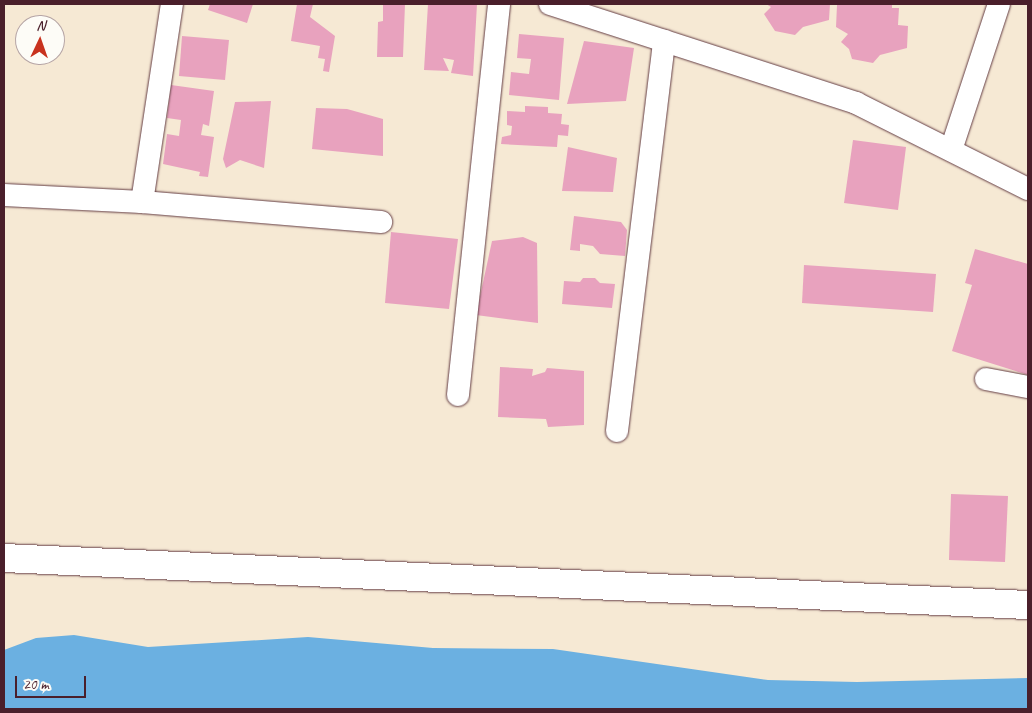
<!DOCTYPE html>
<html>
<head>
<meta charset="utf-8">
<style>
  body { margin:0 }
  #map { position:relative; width:1032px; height:713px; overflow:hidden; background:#f6e9d4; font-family:Caveat,sans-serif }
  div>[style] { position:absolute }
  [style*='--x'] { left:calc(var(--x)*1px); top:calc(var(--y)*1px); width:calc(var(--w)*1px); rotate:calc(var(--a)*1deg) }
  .water>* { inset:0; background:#6bb0e1 }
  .building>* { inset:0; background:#e8a2be }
  .roads { filter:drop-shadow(0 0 1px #643d44) drop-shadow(0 0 1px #643d44) }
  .minor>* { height:22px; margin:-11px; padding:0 11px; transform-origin:11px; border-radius:11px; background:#fff }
  .tertiary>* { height:28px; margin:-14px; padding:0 14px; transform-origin:14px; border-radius:14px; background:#fff }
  span { translate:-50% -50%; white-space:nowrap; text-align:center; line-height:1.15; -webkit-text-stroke:5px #fdfcf7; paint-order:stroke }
  .frame { position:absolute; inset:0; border:5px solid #4a1f2b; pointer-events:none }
  .north { position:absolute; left:15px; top:15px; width:50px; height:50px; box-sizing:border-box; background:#fdfcf7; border:1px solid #b5a4a5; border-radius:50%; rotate:3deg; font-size:14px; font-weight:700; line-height:20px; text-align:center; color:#4a1f2b }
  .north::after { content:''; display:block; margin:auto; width:18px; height:22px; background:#c8321e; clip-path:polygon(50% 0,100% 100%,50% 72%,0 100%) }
  .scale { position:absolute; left:15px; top:676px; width:71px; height:22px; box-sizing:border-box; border:2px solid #4a1f2b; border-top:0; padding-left:6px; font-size:15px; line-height:18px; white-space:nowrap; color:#4a1f2b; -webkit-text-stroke:4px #fdfcf7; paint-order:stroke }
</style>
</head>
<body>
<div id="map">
  <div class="water">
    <i style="clip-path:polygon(74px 635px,148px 647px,308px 637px,433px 648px,553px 649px,768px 680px,857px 682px,1028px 678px,1028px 709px,4px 709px,4px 650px,36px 638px)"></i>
  </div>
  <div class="building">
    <i style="clip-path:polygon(210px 4px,253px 4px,247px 23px,208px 10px)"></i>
    <i style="clip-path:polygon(297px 4px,313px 4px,310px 17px,335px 36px,329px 72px,323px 71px,325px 59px,318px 58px,320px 46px,291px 41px)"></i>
    <i style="clip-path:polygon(383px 4px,405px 4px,403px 57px,377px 57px,378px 22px,383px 21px)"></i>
    <i style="clip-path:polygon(428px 4px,477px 4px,473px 76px,451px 73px,454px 60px,443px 58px,449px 71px,424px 70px)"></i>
    <i style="clip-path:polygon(766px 4px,830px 4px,829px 20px,803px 27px,795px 35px,775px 31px,764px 14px,771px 7px)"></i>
    <i style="clip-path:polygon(849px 4px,892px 4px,892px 8px,899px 8px,898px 25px,908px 26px,907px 48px,880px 55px,873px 63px,852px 59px,849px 49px,841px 42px,848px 34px,836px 27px,837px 5px)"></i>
    <i style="clip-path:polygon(519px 34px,564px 38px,559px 100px,509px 95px,511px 72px,529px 74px,531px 59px,517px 58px)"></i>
    <i style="clip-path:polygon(182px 36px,229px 40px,225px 80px,179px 76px)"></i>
    <i style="clip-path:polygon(584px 41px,634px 48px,626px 101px,567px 104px)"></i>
    <i style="clip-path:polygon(171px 85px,214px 91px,209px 126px,203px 124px,201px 135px,214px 137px,208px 177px,199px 176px,200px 172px,163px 164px,167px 134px,179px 136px,181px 120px,167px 118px)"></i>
    <i style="clip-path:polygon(271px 101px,264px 168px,240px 160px,226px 168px,223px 159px,235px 102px)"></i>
    <i style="clip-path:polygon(525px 106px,548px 107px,548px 113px,562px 114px,561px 124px,569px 125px,568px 136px,558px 135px,557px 147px,501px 144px,502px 137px,511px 135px,512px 126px,507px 125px,507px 111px,525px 112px)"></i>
    <i style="clip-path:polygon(316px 108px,347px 109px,383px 119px,383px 156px,312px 149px)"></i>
    <i style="clip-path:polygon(853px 140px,906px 147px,898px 210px,844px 203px)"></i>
    <i style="clip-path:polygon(568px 147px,617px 158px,613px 192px,562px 191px)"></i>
    <i style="clip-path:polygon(574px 216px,621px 222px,627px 230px,625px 256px,600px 254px,593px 246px,580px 244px,580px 251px,570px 250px)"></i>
    <i style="clip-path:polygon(391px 232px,458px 239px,449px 309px,385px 303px)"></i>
    <i style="clip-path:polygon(523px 237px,537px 243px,538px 323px,476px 315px,492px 241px)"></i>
    <i style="clip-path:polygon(975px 249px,1028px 264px,1028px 375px,952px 351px,972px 285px,965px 283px)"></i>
    <i style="clip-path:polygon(804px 265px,936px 274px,933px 312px,802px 303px)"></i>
    <i style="clip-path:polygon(583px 278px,595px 278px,600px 283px,615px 284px,612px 308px,562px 304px,564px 281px,580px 282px)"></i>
    <i style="clip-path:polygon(500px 367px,533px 369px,532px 376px,545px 372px,547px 368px,584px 371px,584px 425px,548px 427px,546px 419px,498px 417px)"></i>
    <i style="clip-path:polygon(951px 494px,1008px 496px,1005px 562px,949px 560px)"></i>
  </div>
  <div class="roads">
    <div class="minor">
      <i style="--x:550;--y:4;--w:322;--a:17.9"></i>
      <i style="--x:856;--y:103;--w:192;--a:26.6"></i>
      <i style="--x:951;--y:150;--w:154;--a:-71.8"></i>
      <i style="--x:4;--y:195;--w:138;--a:2.9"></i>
      <i style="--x:142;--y:202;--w:240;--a:4.8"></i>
      <i style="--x:142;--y:202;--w:200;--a:-81.4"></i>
      <i style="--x:986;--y:379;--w:43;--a:10.8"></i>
      <i style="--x:458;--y:395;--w:393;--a:-84"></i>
      <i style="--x:617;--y:431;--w:393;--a:-83.1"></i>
    </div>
    <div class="tertiary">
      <i style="--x:4;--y:558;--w:1025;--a:2.63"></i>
    </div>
  </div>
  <div class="frame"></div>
  <div class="north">N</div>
  <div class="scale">20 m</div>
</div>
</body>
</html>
